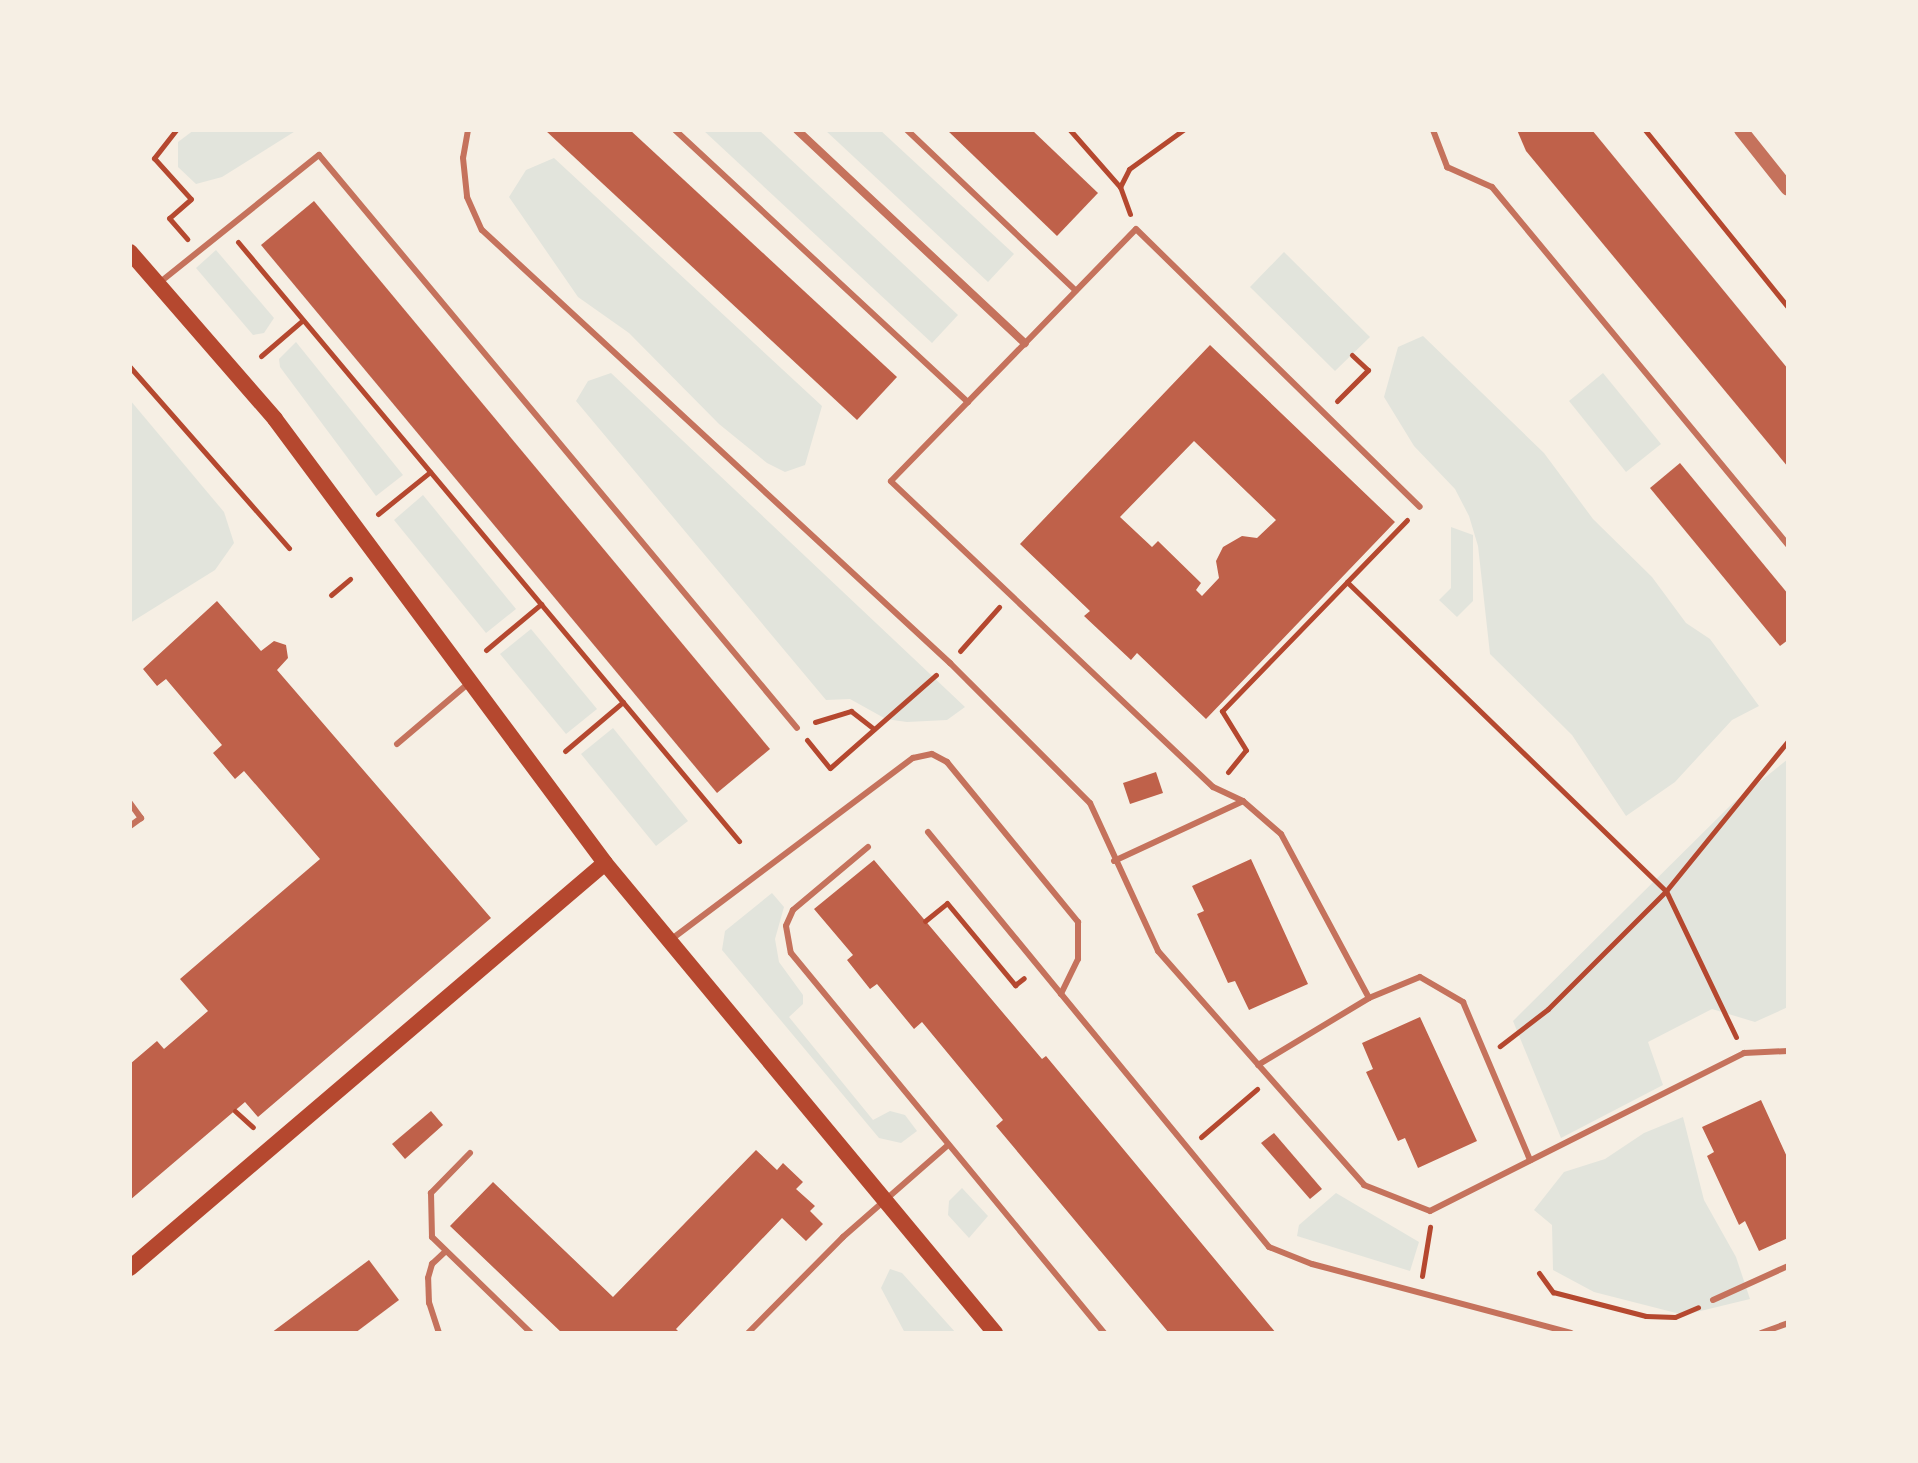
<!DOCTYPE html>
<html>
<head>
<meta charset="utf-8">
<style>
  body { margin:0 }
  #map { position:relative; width:1918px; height:1463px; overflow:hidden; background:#f6efe4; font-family:"PT Sans",sans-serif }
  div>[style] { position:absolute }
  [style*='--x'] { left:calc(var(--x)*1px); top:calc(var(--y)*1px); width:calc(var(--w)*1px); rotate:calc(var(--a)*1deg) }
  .green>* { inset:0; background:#e2e4dc }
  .building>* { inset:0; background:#bf614a }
  .path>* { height:5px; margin:-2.5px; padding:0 2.5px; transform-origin:2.5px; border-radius:2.5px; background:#b5482f }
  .service>* { height:6px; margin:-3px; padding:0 3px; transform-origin:3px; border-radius:3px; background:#c5725c }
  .minor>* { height:8px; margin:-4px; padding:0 4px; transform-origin:4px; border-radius:4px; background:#c5725c }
  .tertiary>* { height:14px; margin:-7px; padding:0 7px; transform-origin:7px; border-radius:7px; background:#c5725c }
  .secondary>* { height:16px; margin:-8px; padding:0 8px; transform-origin:8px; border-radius:8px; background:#b5482f }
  span { translate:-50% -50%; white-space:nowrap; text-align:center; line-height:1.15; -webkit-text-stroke:7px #f6efe4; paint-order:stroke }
  .frame { position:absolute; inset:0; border:132px solid #f6efe4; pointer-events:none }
</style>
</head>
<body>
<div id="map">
  <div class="green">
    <i style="clip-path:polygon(194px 130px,297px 130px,222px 177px,196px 184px,178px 167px,178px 142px)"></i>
    <i style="clip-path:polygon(703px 130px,759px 130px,958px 315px,932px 343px)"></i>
    <i style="clip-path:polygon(825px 130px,880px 130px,1014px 254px,988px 282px)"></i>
    <i style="clip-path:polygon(554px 158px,822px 406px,805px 465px,785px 472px,767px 463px,719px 424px,629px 333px,578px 297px,509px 197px,526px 170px)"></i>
    <i style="clip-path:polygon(216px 250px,274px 318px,264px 333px,253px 335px,196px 268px)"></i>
    <i style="clip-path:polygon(1284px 252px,1370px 337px,1335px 371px,1250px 287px)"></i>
    <i style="clip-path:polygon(1423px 336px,1544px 453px,1593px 519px,1652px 577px,1686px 623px,1710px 639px,1759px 706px,1732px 720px,1675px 782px,1626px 816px,1572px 735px,1490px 654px,1478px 546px,1469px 516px,1455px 489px,1414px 446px,1384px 397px,1398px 347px)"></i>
    <i style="clip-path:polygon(296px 342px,403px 475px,376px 496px,280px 367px,279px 359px)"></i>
    <i style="clip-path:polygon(611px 373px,965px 707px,947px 720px,907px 722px,886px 719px,850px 699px,826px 700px,576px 401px,588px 381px)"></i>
    <i style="clip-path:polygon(1603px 373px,1661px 444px,1626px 472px,1569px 401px)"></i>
    <i style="clip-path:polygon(130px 400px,224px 512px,234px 543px,215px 570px,130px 623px)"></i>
    <i style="clip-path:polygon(423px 495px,516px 609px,486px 633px,394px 520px)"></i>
    <i style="clip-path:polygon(1451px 527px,1473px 535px,1473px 601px,1457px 617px,1439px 600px,1451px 588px)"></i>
    <i style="clip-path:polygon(531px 629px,597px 709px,566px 734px,500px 654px)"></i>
    <i style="clip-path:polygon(613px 728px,688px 821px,656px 846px,581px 754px)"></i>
    <i style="clip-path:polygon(1788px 759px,1788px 1007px,1755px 1022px,1712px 1009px,1648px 1042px,1663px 1085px,1561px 1138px,1513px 1021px,1733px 803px)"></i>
    <i style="clip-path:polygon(772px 893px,784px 907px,775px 939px,779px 962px,803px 995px,803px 1004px,789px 1017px,873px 1120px,890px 1111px,905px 1115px,917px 1131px,901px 1143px,879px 1138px,722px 950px,725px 931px)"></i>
    <i style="clip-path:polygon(1683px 1117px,1704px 1200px,1736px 1257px,1750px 1299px,1684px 1315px,1594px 1292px,1553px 1270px,1552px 1225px,1534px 1210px,1564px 1172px,1605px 1159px,1644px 1133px)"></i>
    <i style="clip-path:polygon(962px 1188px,988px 1216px,969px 1238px,948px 1215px,949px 1201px)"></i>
    <i style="clip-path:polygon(1336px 1193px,1419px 1242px,1410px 1271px,1297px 1236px,1299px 1225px)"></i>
    <i style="clip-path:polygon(890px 1269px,902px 1273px,956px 1333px,905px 1333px,881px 1288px)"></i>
  </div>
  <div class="building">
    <i style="clip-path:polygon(545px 130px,630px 130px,897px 377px,857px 420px)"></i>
    <i style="clip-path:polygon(947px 130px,1032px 130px,1098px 193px,1057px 236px)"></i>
    <i style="clip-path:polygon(1517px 130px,1592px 130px,1788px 369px,1788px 467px,1526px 151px)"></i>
    <i style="clip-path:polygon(314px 201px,770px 749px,717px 793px,261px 245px)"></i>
    <i style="clip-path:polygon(evenodd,1210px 345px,1395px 522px,1206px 719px,1137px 653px,1131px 660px,1084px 616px,1090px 611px,1020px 544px,1210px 345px,1194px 441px,1276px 520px,1257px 538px,1242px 536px,1223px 547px,1216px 561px,1219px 578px,1202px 596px,1196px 590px,1201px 583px,1158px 541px,1152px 547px,1120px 517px,1194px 441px)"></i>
    <i style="clip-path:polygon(1680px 463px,1788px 594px,1788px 640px,1780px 646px,1650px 488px)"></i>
    <i style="clip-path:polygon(217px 601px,261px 651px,274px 641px,286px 645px,288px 658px,277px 670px,491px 918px,258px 1117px,245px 1102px,130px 1200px,130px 1064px,157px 1041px,164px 1049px,208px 1011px,180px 979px,320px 859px,244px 771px,235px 779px,213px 753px,222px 745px,166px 679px,157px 686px,143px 669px)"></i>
    <i style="clip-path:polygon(1156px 772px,1163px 793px,1130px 804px,1123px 783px)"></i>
    <i style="clip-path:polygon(1251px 859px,1308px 984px,1249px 1010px,1235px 981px,1228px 983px,1197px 914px,1204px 911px,1192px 886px)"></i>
    <i style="clip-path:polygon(874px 860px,1042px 1059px,1046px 1056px,1276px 1333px,1169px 1333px,996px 1126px,1003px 1120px,922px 1022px,914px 1029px,877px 984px,870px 989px,847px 960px,853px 955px,814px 909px)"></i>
    <i style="clip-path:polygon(1420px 1017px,1477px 1141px,1418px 1168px,1405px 1138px,1398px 1141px,1366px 1072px,1373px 1069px,1362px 1043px)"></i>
    <i style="clip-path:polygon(1761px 1100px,1788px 1159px,1788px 1238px,1759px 1251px,1745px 1221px,1739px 1225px,1707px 1156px,1714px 1152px,1702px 1127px)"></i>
    <i style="clip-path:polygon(431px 1111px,443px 1125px,405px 1159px,392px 1144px)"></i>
    <i style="clip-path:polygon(1274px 1133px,1322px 1189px,1310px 1199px,1261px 1143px)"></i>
    <i style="clip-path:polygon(756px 1150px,777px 1170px,783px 1163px,803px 1182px,796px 1189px,815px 1206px,810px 1211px,823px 1224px,806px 1241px,782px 1218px,676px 1329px,680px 1333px,562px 1333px,450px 1226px,493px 1182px,613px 1297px)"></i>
    <i style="clip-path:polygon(369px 1260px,399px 1300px,355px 1333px,271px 1333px)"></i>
  </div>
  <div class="path">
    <i style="--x:176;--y:130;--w:36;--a:128"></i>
    <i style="--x:154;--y:158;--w:55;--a:47.9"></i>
    <i style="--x:191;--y:199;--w:29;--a:139"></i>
    <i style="--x:169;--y:218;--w:28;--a:49"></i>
    <i style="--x:1070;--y:130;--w:76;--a:48.7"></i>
    <i style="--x:1645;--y:130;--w:228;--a:51.1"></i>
    <i style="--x:1130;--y:214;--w:29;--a:-110"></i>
    <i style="--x:1120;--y:187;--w:20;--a:-63"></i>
    <i style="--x:1129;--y:169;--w:67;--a:-35.8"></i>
    <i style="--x:238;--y:242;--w:781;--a:50.09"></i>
    <i style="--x:261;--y:356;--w:55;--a:-40.6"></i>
    <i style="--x:130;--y:367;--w:241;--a:48.7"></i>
    <i style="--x:1337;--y:401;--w:44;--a:-45"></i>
    <i style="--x:1368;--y:370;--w:22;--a:-137"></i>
    <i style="--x:378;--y:514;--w:67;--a:-38.9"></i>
    <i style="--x:1407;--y:520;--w:86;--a:134.1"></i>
    <i style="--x:1347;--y:582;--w:444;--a:44.1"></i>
    <i style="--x:1666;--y:891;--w:167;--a:135"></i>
    <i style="--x:1548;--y:1009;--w:61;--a:142.4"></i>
    <i style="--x:331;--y:595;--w:25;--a:-40"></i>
    <i style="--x:486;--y:650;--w:72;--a:-39.9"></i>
    <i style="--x:960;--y:651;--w:59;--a:-48.4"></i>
    <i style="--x:815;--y:722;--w:38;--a:-17"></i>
    <i style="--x:851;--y:711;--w:29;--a:38"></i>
    <i style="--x:807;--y:740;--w:36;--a:51"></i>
    <i style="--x:830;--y:768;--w:141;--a:-41.3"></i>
    <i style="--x:565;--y:751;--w:76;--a:-40.2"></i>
    <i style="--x:1228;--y:772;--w:28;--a:-51"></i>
    <i style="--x:1246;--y:750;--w:46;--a:-121.6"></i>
    <i style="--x:1222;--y:711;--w:180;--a:-45.9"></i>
    <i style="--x:925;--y:921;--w:28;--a:-39"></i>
    <i style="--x:947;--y:903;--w:107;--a:50.3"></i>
    <i style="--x:1015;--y:985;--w:11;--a:-38"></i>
    <i style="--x:1736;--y:1037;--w:162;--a:-115.6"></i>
    <i style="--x:1666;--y:891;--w:193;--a:-50.9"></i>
    <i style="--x:235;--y:1111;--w:24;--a:42"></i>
    <i style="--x:1201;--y:1137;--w:74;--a:-40.6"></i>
    <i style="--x:1539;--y:1273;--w:24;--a:54"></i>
    <i style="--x:1553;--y:1292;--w:96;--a:14.5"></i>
    <i style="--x:1646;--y:1316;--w:29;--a:2"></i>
    <i style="--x:1675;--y:1317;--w:25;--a:-23"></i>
    <i style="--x:1422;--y:1276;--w:50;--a:-80.7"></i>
  </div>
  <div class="service">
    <i style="--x:468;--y:130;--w:28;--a:100"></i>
    <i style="--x:463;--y:158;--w:39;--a:84"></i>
    <i style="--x:467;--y:197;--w:36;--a:66"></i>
    <i style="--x:482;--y:230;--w:638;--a:42.78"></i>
    <i style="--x:950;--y:663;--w:198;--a:45"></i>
    <i style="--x:1090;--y:803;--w:163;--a:65.3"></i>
    <i style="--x:1158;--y:951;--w:312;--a:48.6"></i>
    <i style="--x:1364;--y:1185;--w:71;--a:21.5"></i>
    <i style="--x:1430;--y:1211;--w:352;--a:-26.7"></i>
    <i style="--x:1744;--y:1053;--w:44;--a:-2.6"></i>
    <i style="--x:675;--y:130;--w:400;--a:42.9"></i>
    <i style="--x:907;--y:130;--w:233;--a:43.6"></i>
    <i style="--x:1433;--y:130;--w:40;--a:69"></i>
    <i style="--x:1447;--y:167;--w:49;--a:24"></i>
    <i style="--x:1492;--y:187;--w:465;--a:50.4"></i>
    <i style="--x:159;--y:283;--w:205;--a:-38.7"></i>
    <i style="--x:319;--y:155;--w:746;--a:50.16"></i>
    <i style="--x:397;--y:744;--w:96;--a:-40.3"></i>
    <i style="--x:130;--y:803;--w:19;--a:54"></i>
    <i style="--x:141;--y:818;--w:14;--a:144"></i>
    <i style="--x:928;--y:832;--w:537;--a:50.59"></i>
    <i style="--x:1269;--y:1247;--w:46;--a:21.6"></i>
    <i style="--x:1312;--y:1264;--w:268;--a:14.9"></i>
    <i style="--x:868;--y:847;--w:98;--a:140"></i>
    <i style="--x:793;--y:910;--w:17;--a:114"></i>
    <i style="--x:786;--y:926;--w:27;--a:80"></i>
    <i style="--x:791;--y:953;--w:492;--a:50.5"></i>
    <i style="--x:1114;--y:861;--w:142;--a:-24.9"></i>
    <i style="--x:669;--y:941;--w:305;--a:-36.9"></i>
    <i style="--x:913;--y:758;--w:19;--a:-12"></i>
    <i style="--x:932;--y:754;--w:17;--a:28"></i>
    <i style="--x:947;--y:762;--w:207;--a:50.7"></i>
    <i style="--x:1078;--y:922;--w:37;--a:90"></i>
    <i style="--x:1078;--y:959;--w:39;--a:116"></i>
    <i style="--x:1369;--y:998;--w:55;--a:-22.4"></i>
    <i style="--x:1420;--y:977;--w:50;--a:30.2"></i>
    <i style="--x:1463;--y:1002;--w:172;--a:67"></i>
    <i style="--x:1258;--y:1065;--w:130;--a:-31.1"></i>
    <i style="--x:1369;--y:998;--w:186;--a:-118.2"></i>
    <i style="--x:1281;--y:834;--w:50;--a:-139"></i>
    <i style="--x:1243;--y:801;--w:33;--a:-155"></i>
    <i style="--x:1213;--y:787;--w:444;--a:-136.5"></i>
    <i style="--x:891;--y:481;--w:351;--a:-45.8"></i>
    <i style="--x:1136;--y:229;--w:397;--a:44.4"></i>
    <i style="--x:470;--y:1153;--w:56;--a:134.3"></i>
    <i style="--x:431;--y:1193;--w:44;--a:88.7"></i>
    <i style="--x:432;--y:1237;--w:138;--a:44.1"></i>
    <i style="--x:1713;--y:1300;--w:82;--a:-24.4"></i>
    <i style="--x:439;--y:1333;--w:32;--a:-108"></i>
    <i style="--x:429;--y:1303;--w:25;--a:-92"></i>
    <i style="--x:428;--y:1278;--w:15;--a:-74"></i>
    <i style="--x:432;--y:1264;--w:19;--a:-43"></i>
    <i style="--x:748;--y:1333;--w:135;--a:-45.3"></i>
    <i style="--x:843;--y:1237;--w:140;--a:-41.2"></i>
    <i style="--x:1761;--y:1333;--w:29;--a:-20"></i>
  </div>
  <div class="minor">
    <i style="--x:797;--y:130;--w:312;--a:43.1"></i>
  </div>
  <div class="tertiary">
    <i style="--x:1741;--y:130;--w:75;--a:51.5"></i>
  </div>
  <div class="secondary">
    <i style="--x:130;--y:252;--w:221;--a:49"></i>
    <i style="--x:275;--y:419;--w:553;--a:53.38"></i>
    <i style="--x:605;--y:863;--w:611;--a:50.31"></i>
    <i style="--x:130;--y:1268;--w:624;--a:-40.45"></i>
  </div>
  <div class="frame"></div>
</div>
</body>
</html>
